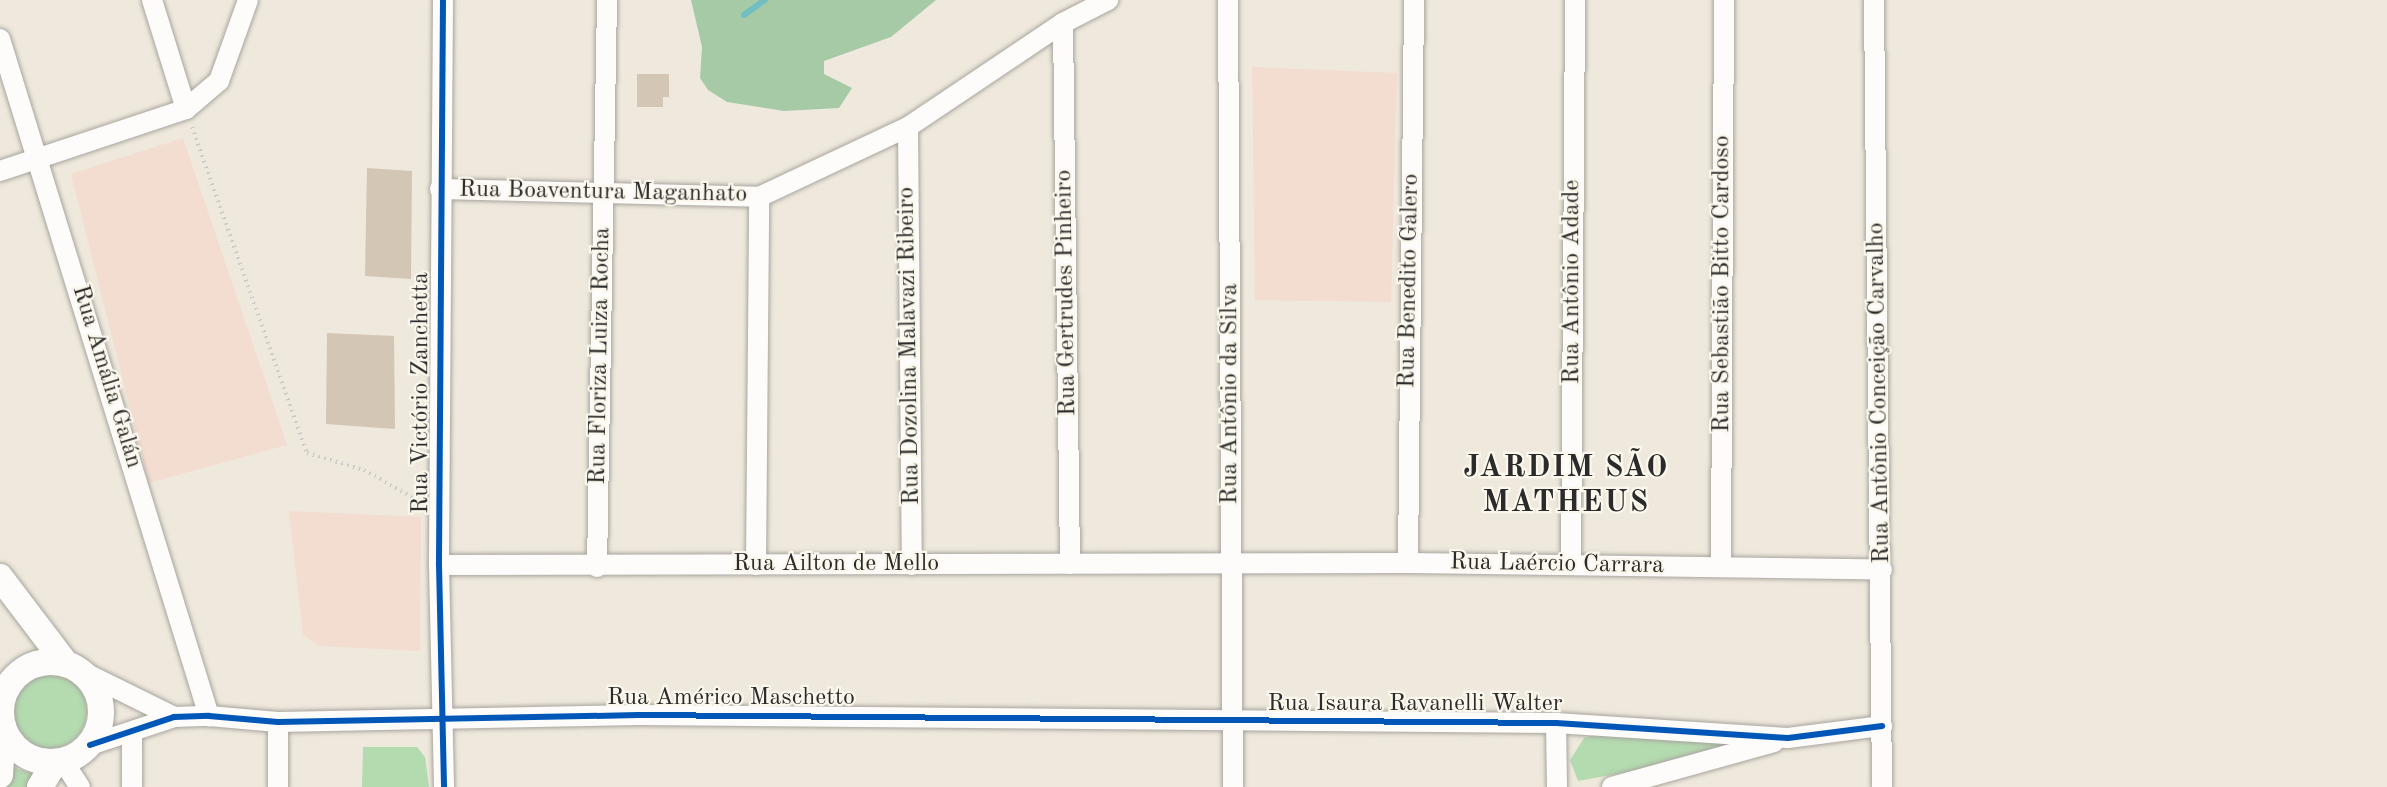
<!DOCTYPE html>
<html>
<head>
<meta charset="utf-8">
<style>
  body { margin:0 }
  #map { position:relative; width:2387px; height:787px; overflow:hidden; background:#efe9dd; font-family:"Old Standard TT",serif }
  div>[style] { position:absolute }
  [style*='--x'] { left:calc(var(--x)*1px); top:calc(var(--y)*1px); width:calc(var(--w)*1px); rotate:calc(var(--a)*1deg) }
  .built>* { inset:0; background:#f3dcd0 }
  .green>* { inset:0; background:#b4dab0 }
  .round { border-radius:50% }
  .forest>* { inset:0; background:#a6caa5 }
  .stream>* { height:6px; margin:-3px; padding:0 3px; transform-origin:3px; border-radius:3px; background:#72bec3 }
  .building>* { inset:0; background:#d3c6b4 }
  .path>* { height:4px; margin-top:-2px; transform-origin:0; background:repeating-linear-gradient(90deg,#cbcac8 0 1.5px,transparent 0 6px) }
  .roads { filter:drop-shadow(0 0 2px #a8a59e) drop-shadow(0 0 2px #a8a59e) }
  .minor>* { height:20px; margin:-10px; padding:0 10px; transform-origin:10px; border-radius:10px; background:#fdfcfa }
  .tertiary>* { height:26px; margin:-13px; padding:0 13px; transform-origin:13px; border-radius:13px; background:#fdfcfa }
  .tertiary>.ring { margin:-13px; padding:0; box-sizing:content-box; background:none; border:26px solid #fdfcfa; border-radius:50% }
  .cycleway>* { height:6px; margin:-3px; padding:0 3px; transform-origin:3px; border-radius:3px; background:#0057b8 }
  span { translate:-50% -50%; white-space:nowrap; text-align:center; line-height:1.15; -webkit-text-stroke:4.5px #fbf7ec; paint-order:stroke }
  .street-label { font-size:24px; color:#2b2b2b }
  .district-label { font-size:30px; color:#2b2b2b; font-weight:700; letter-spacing:1.5px }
</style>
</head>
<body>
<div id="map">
  <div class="built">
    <i style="clip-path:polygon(1252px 67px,1397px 73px,1391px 302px,1255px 300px)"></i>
    <i style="clip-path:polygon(183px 138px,287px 445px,149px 483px,71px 174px)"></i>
    <i style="clip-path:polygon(289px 511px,421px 517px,420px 651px,320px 646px,303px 635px)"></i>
  </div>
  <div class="green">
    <i class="round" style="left:11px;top:673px;width:76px;height:76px"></i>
    <i style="clip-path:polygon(1595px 735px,1740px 739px,1732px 753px,1578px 781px,1570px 760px,1584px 738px)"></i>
    <i style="clip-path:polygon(363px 747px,417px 747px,425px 757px,429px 787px,362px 787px)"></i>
    <i style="clip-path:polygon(8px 762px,18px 769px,40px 776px,28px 787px,7px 787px)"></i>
  </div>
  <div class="forest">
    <i style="clip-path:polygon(691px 0,936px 0,891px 37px,824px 61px,824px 74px,852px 88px,839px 108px,784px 111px,727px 102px,708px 90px,700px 78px,702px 47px)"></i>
  </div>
  <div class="stream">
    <i style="--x:744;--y:15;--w:26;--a:-36"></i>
  </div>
  <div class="building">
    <i style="clip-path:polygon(637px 74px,669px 74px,669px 97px,663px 97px,663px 107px,637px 107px)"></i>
    <i style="clip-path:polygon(367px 168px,412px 171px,411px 279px,365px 276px)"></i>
    <i style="clip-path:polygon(327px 333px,394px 336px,395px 429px,326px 424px)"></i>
  </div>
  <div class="path">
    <i style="--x:192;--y:127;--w:346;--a:70.6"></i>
    <i style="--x:307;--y:453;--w:59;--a:16.6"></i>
    <i style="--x:364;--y:470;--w:67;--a:29.6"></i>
  </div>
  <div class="roads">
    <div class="minor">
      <i style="--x:152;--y:0;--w:114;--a:72.7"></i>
      <i style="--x:443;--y:0;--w:565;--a:90.41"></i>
      <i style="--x:439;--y:565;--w:222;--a:88.7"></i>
      <i style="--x:1228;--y:0;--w:787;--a:89.64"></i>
      <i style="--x:1874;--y:0;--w:787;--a:89.42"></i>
      <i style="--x:1063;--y:23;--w:541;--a:89.26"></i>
      <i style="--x:0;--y:39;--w:709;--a:72.84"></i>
      <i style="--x:908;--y:127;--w:438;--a:89.5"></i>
      <i style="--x:0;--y:171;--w:196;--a:-18.4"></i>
      <i style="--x:186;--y:109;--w:43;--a:-40.3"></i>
      <i style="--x:219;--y:81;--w:86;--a:-70.3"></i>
      <i style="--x:440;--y:189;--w:319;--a:1.4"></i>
      <i style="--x:759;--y:197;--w:165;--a:-25.2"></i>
      <i style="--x:908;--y:127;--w:187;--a:-33.9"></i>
      <i style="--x:1063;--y:23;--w:51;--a:-27.1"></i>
      <i style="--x:1408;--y:563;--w:563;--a:-89.39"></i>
      <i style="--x:1571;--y:564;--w:564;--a:-89.59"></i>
      <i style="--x:439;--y:565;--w:969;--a:-0.12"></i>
      <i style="--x:1408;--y:563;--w:474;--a:0.8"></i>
      <i style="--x:756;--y:565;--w:368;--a:-89.5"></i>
      <i style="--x:597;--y:567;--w:567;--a:-88.99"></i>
      <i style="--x:1721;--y:567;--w:567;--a:-89.7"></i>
      <i style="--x:81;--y:671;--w:104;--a:26.3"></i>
      <i style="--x:278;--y:722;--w:65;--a:90"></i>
      <i style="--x:1556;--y:723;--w:64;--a:89.1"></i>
      <i style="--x:132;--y:732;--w:55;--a:90"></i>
      <i style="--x:90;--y:745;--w:89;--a:-18.4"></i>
      <i style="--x:174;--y:717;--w:35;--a:-2"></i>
      <i style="--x:209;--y:716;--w:69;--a:5"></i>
      <i style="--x:278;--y:722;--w:360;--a:-1.1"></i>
      <i style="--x:638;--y:715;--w:918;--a:0.5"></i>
      <i style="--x:1556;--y:723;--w:232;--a:3.7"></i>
      <i style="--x:1788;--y:738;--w:95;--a:-7.3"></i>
      <i style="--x:63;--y:761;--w:31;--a:57"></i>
      <i style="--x:1612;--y:787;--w:168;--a:-15.5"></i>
    </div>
    <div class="tertiary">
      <i style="--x:0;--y:577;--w:109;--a:52.8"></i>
      <i class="ring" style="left:1px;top:662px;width:74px;height:74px"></i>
      <i style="--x:0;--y:775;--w:48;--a:-86.4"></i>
      <i style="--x:40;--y:787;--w:29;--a:-59"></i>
    </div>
  </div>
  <div class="cycleway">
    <i style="--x:443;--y:0;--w:565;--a:90.41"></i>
    <i style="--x:439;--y:565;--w:222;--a:88.7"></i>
    <i style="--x:90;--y:745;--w:89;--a:-18.4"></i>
    <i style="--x:174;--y:717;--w:35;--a:-2"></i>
    <i style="--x:209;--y:716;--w:69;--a:5"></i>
    <i style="--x:278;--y:722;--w:360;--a:-1.1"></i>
    <i style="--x:638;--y:715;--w:918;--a:0.5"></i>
    <i style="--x:1556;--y:723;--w:232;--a:3.7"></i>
    <i style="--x:1788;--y:738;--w:95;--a:-7.3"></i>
  </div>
  <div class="street-label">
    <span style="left:603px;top:193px;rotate:1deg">Rua Boaventura Maganhato</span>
    <span style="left:1410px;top:281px;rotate:-89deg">Rua Benedito Galero</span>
    <span style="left:1573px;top:282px;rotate:-90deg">Rua Antônio Adade</span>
    <span style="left:1723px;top:284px;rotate:-90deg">Rua Sebastião Bitto Cardoso</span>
    <span style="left:1067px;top:293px;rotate:-91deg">Rua Gertrudes Pinheiro</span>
    <span style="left:910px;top:346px;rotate:-91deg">Rua Dozolina Malavazi Ribeiro</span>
    <span style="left:601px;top:356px;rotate:-89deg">Rua Floriza Luiza Rocha</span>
    <span style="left:106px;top:377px;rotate:73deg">Rua Amália Galán</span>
    <span style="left:422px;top:393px;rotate:-90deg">Rua Victório Zanchetta</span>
    <span style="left:1880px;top:393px;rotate:-91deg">Rua Antônio Conceição Carvalho</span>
    <span style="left:1231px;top:394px;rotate:-90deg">Rua Antônio da Silva</span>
    <span style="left:836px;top:565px">Rua Ailton de Mello</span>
    <span style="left:1557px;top:565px;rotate:1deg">Rua Laércio Carrara</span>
    <span style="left:731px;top:699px">Rua Américo Maschetto</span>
    <span style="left:1415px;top:705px">Rua Isaura Ravanelli Walter</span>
  </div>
  <div class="district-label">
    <span style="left:1566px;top:485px">JARDIM SÃO<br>MATHEUS</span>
  </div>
</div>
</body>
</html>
